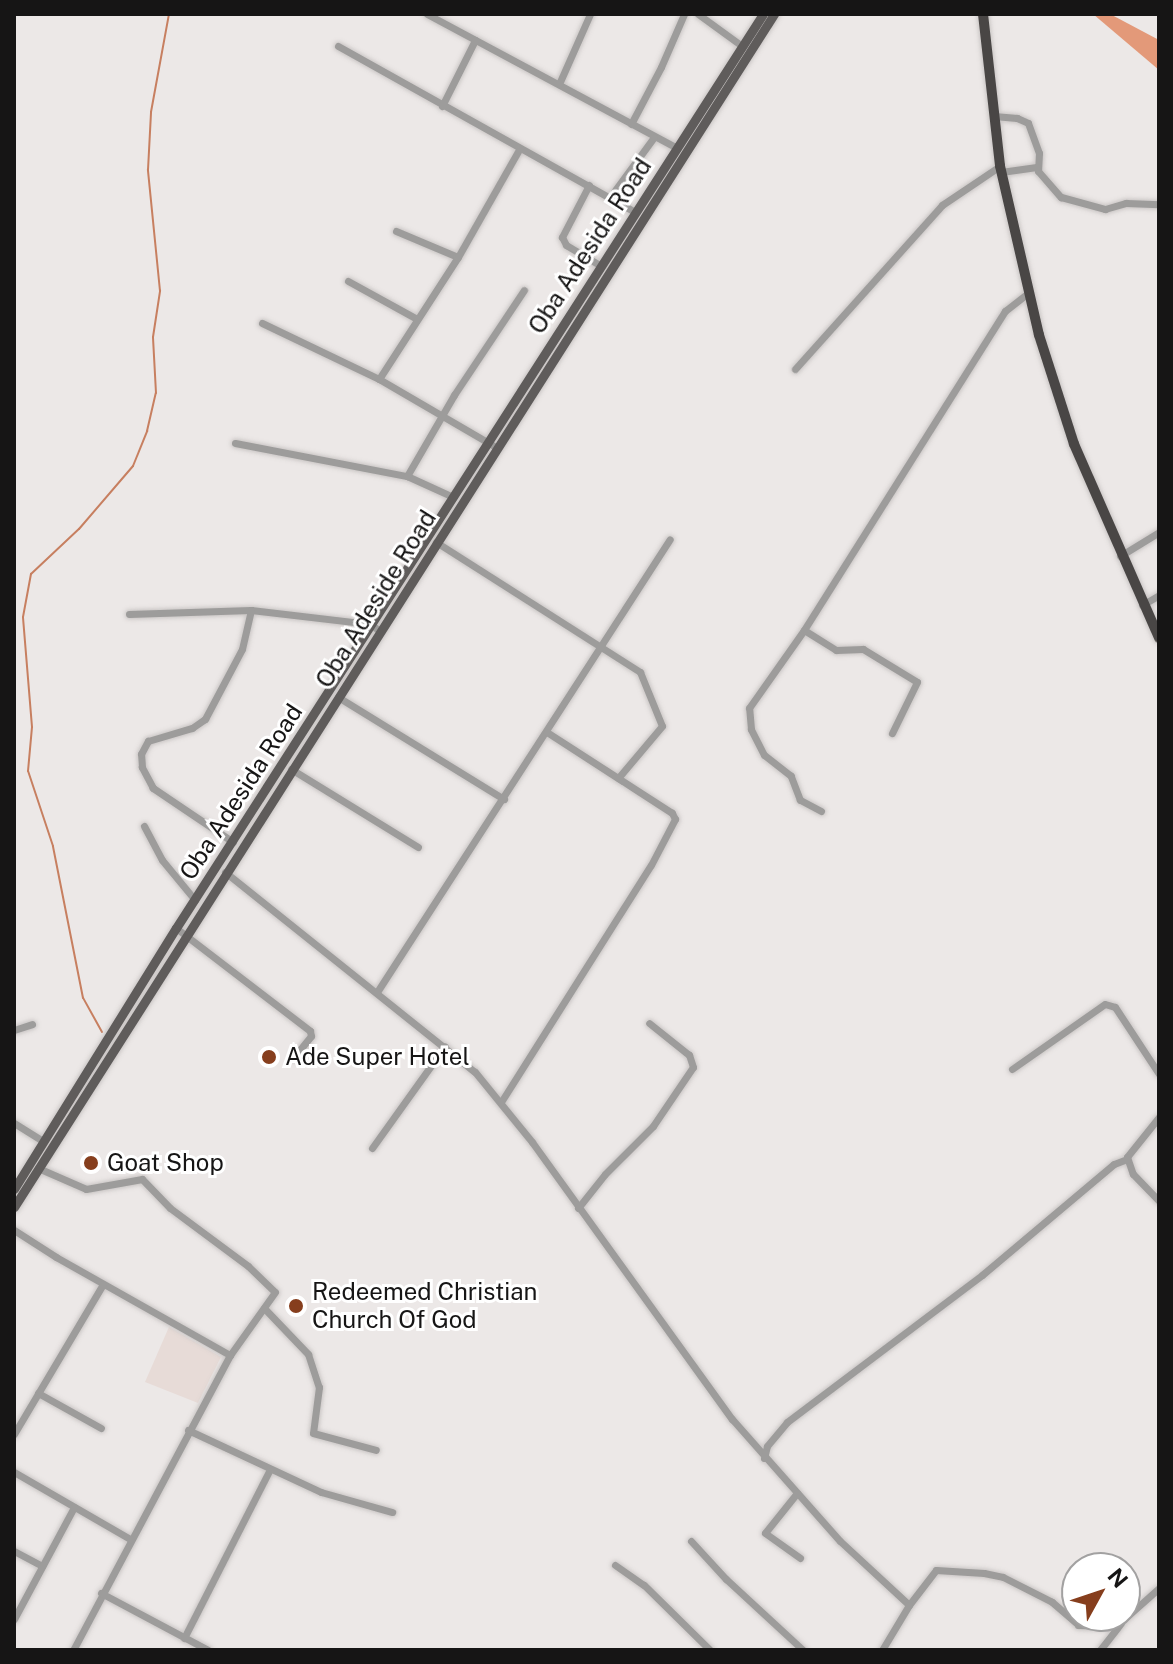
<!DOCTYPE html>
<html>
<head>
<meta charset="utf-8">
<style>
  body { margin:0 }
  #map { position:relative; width:1173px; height:1664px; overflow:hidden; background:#ece8e7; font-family:"Public Sans",sans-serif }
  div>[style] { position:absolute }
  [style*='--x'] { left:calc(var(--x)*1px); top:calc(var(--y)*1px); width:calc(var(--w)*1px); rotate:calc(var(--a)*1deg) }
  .built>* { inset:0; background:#e7dbd7 }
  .forest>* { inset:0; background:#e39979 }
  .stream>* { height:2px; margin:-1px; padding:0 1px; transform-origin:1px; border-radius:1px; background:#c77f60 }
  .roads { filter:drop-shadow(0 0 2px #cac6c5) drop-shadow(0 0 2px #cac6c5) }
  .minor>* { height:7px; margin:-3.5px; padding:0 3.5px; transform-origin:3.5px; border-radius:3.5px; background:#9d9c9b }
  .major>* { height:9px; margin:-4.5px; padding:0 4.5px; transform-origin:4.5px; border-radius:4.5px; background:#5f5c5b }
  .highway>* { height:10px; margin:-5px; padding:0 5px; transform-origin:5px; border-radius:5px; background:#494645 }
  .dots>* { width:22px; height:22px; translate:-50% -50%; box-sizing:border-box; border:4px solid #fff; border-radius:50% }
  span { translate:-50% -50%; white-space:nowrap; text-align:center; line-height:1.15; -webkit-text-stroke:6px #fff; paint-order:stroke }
  .street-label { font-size:24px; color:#161515 }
  .poi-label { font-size:24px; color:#161515 }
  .left { translate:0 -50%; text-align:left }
  .frame { position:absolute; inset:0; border:16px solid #161515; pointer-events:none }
  .north { position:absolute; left:1061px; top:1552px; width:80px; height:80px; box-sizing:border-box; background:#fff; border:2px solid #a2a1a1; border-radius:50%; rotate:50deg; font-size:22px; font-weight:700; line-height:32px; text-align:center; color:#161515 }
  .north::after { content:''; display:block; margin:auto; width:28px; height:36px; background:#863e1d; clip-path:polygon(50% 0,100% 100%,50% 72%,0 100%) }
</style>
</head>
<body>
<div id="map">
  <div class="built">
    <i style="clip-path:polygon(169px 1327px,221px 1357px,198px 1403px,145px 1382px)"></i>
  </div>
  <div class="forest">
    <i style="clip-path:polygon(1093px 14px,1110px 14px,1159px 40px,1159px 70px)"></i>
  </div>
  <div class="stream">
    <i style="--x:102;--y:1032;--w:39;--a:-119"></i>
    <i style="--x:83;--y:998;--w:155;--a:-101.2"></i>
    <i style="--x:53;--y:846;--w:79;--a:-108.4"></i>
    <i style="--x:28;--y:771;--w:44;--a:-84.8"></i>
    <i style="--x:32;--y:727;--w:110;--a:-94.7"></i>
    <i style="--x:23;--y:617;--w:44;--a:-79.5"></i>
    <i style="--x:31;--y:574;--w:66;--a:-43.2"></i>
    <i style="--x:79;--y:529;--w:83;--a:-49.4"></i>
    <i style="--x:133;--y:466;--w:38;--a:-68"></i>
    <i style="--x:147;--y:431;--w:39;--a:-77"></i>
    <i style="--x:156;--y:393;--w:56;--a:-93.1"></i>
    <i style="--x:153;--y:337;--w:47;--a:-81.3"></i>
    <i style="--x:160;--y:291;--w:122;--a:-95.7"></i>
    <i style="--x:148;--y:170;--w:58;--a:-87"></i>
    <i style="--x:151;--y:112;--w:100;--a:-79.6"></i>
  </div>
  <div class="roads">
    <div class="minor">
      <i style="--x:427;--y:14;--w:284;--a:28.2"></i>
      <i style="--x:698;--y:14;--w:54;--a:36"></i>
      <i style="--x:338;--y:46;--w:340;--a:29.2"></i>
      <i style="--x:559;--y:84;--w:77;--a:-66.1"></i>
      <i style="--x:442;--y:106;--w:74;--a:-63.4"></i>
      <i style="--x:994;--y:116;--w:23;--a:5"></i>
      <i style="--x:1017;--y:118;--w:12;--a:24"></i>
      <i style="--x:1028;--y:123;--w:32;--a:70"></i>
      <i style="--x:1039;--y:153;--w:18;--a:93"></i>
      <i style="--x:1038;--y:171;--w:35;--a:49"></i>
      <i style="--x:1061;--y:197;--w:46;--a:15.3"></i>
      <i style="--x:1105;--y:209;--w:22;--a:-16"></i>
      <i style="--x:1126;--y:203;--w:33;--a:2"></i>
      <i style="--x:631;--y:124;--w:64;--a:-62.2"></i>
      <i style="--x:661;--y:67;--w:58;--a:-66.5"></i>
      <i style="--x:1001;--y:172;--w:36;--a:-8"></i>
      <i style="--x:589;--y:185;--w:59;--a:117.4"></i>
      <i style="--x:562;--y:237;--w:9;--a:63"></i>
      <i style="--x:566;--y:245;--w:41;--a:31"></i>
      <i style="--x:610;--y:197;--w:74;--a:-53.7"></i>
      <i style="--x:396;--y:231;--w:67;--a:22.8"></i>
      <i style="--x:348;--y:281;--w:79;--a:28.8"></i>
      <i style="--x:262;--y:323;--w:130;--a:25.6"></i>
      <i style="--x:379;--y:379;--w:135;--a:30.2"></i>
      <i style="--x:795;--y:369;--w:220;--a:-48.1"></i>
      <i style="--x:942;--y:205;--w:70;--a:-33.9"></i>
      <i style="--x:379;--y:379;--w:145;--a:-57.1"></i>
      <i style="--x:458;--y:257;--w:125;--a:-60.4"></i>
      <i style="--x:235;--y:443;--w:175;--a:10.9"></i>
      <i style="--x:407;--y:476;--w:51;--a:24.5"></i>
      <i style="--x:407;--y:476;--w:94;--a:-59.9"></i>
      <i style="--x:454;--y:395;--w:126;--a:-56.3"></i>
      <i style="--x:436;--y:542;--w:242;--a:32.5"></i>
      <i style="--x:640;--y:672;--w:58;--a:67.8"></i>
      <i style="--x:662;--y:726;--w:68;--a:130.2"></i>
      <i style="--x:1120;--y:556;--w:46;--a:-31.6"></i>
      <i style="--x:1142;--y:605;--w:20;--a:-30"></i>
      <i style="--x:129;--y:614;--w:122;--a:-1.9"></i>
      <i style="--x:251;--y:610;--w:121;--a:6.7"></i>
      <i style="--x:371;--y:624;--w:11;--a:41"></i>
      <i style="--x:804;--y:630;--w:38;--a:32"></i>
      <i style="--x:836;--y:650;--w:27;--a:-2"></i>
      <i style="--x:863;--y:649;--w:63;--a:31.4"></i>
      <i style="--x:917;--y:682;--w:57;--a:116.1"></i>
      <i style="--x:338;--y:697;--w:195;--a:31.6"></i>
      <i style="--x:291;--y:769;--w:149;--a:31.6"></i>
      <i style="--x:821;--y:811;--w:24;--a:-152"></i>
      <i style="--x:800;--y:800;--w:26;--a:-111"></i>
      <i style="--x:791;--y:776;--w:34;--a:-142"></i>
      <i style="--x:764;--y:755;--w:29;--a:-117"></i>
      <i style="--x:751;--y:729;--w:21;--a:-95"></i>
      <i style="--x:749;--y:708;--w:95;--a:-54.8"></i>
      <i style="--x:804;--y:630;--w:377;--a:-57.8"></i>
      <i style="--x:1005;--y:311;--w:28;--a:-38"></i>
      <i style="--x:144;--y:826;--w:38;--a:62"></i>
      <i style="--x:162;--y:860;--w:52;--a:50.5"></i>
      <i style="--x:233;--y:842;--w:97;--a:-146"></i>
      <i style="--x:153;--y:788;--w:24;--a:-118"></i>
      <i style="--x:142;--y:767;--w:13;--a:-94"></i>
      <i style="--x:141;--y:754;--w:15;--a:-62"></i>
      <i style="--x:148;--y:741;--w:46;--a:-16.5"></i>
      <i style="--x:192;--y:728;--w:16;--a:-35"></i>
      <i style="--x:205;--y:719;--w:79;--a:-62.1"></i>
      <i style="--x:242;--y:649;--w:40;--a:-77"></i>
      <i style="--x:225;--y:872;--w:320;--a:38.7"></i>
      <i style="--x:475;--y:1072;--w:90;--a:50.8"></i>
      <i style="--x:532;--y:1142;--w:342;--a:54.2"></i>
      <i style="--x:732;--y:1419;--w:163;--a:48.5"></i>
      <i style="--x:840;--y:1541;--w:94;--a:42.8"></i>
      <i style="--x:909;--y:1605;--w:44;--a:-52.4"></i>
      <i style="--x:936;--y:1570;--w:48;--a:3.6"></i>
      <i style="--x:984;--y:1573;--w:19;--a:12"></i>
      <i style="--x:1003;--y:1577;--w:55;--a:27"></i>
      <i style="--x:1052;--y:1602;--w:35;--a:41"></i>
      <i style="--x:1078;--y:1625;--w:33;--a:2"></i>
      <i style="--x:1111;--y:1626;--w:13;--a:-27"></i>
      <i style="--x:1123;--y:1620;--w:48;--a:-41.6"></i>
      <i style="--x:176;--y:928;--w:169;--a:37.5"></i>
      <i style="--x:310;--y:1031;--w:5;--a:79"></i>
      <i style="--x:311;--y:1036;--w:28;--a:129"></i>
      <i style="--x:377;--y:992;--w:539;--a:-57.11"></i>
      <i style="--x:14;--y:1030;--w:19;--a:-18"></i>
      <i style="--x:1012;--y:1069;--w:113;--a:-35"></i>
      <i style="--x:1105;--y:1004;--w:10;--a:17"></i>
      <i style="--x:1115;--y:1007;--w:80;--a:56.7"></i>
      <i style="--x:501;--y:1102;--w:280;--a:-57.7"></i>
      <i style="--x:651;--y:865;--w:52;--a:-62.4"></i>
      <i style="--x:675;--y:819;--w:7;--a:-117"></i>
      <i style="--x:672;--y:813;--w:149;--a:-147.1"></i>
      <i style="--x:1159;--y:1117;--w:51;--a:128.7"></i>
      <i style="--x:1127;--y:1157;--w:18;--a:71"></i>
      <i style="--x:1133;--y:1174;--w:37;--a:46"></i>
      <i style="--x:14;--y:1123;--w:34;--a:32"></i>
      <i style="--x:372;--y:1148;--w:125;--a:-54.4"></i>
      <i style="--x:38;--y:1168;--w:52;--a:23.6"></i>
      <i style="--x:86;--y:1189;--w:57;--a:-10.1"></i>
      <i style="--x:142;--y:1179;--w:40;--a:46"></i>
      <i style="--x:170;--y:1208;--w:97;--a:36.6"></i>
      <i style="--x:248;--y:1266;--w:37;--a:44"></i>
      <i style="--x:275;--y:1292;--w:77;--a:125.5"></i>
      <i style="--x:230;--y:1355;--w:334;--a:118"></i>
      <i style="--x:578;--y:1208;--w:43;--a:-51.5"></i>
      <i style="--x:605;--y:1174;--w:68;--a:-45"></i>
      <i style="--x:653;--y:1126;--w:71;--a:-55.9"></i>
      <i style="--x:693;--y:1067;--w:13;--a:-108"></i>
      <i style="--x:689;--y:1055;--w:51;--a:-141.3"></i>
      <i style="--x:14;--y:1230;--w:50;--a:32.7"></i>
      <i style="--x:56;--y:1257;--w:200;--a:29.4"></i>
      <i style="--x:264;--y:1308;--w:64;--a:46.3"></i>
      <i style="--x:308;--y:1354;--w:35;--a:72"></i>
      <i style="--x:319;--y:1387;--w:46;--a:97.4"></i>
      <i style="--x:313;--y:1433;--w:65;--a:15.1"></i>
      <i style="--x:38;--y:1393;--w:72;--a:29.1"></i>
      <i style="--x:188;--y:1430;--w:147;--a:25"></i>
      <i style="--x:321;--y:1492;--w:74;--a:15.7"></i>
      <i style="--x:14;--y:1434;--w:174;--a:-59.3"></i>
      <i style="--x:764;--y:1458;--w:12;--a:-76"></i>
      <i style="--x:767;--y:1446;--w:31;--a:-50"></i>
      <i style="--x:787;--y:1422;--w:244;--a:-37"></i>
      <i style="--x:982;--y:1275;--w:172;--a:-40.1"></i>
      <i style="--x:1114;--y:1164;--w:14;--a:-21"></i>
      <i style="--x:14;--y:1472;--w:134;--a:30"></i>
      <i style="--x:797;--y:1493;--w:51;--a:128.7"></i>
      <i style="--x:765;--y:1533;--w:43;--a:35.5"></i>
      <i style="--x:691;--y:1541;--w:52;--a:47.4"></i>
      <i style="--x:726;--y:1579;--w:105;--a:42.7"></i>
      <i style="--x:14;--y:1551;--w:32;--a:28"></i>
      <i style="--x:615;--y:1565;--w:35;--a:35"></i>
      <i style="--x:644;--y:1585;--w:93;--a:44.6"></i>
      <i style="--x:101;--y:1593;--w:121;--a:28"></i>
      <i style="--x:14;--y:1619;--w:127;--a:-61.8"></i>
      <i style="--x:184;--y:1638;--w:187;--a:-63"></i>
      <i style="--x:882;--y:1650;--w:52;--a:-59"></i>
      <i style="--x:1100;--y:1650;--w:34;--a:-52"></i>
    </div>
    <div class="major">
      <i style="--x:14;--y:1189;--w:307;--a:-58.2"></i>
      <i style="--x:176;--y:928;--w:1086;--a:-57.29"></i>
      <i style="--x:14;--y:1207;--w:1415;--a:-57.5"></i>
    </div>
    <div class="highway">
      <i style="--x:983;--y:14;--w:153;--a:83.6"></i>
      <i style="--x:1000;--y:166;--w:173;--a:77"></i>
      <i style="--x:1039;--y:335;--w:114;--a:72.2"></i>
      <i style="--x:1074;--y:444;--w:212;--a:66.3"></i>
    </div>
  </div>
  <div class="dots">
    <i style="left:269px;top:1057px;background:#863e1d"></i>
    <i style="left:91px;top:1163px;background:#863e1d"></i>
    <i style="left:296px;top:1306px;background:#863e1d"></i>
  </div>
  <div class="street-label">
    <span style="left:590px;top:246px;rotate:-57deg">Oba Adesida Road</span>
    <span style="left:376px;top:599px;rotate:-58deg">Oba Adeside Road</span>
    <span style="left:241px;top:792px;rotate:-57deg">Oba Adesida Road</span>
  </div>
  <div class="poi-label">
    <span class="left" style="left:285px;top:1057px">Ade Super Hotel</span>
    <span class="left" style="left:107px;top:1163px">Goat Shop</span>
    <span class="left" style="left:312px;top:1306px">Redeemed Christian<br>Church Of God</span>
  </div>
  <div class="frame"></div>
  <div class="north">N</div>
</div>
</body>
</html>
